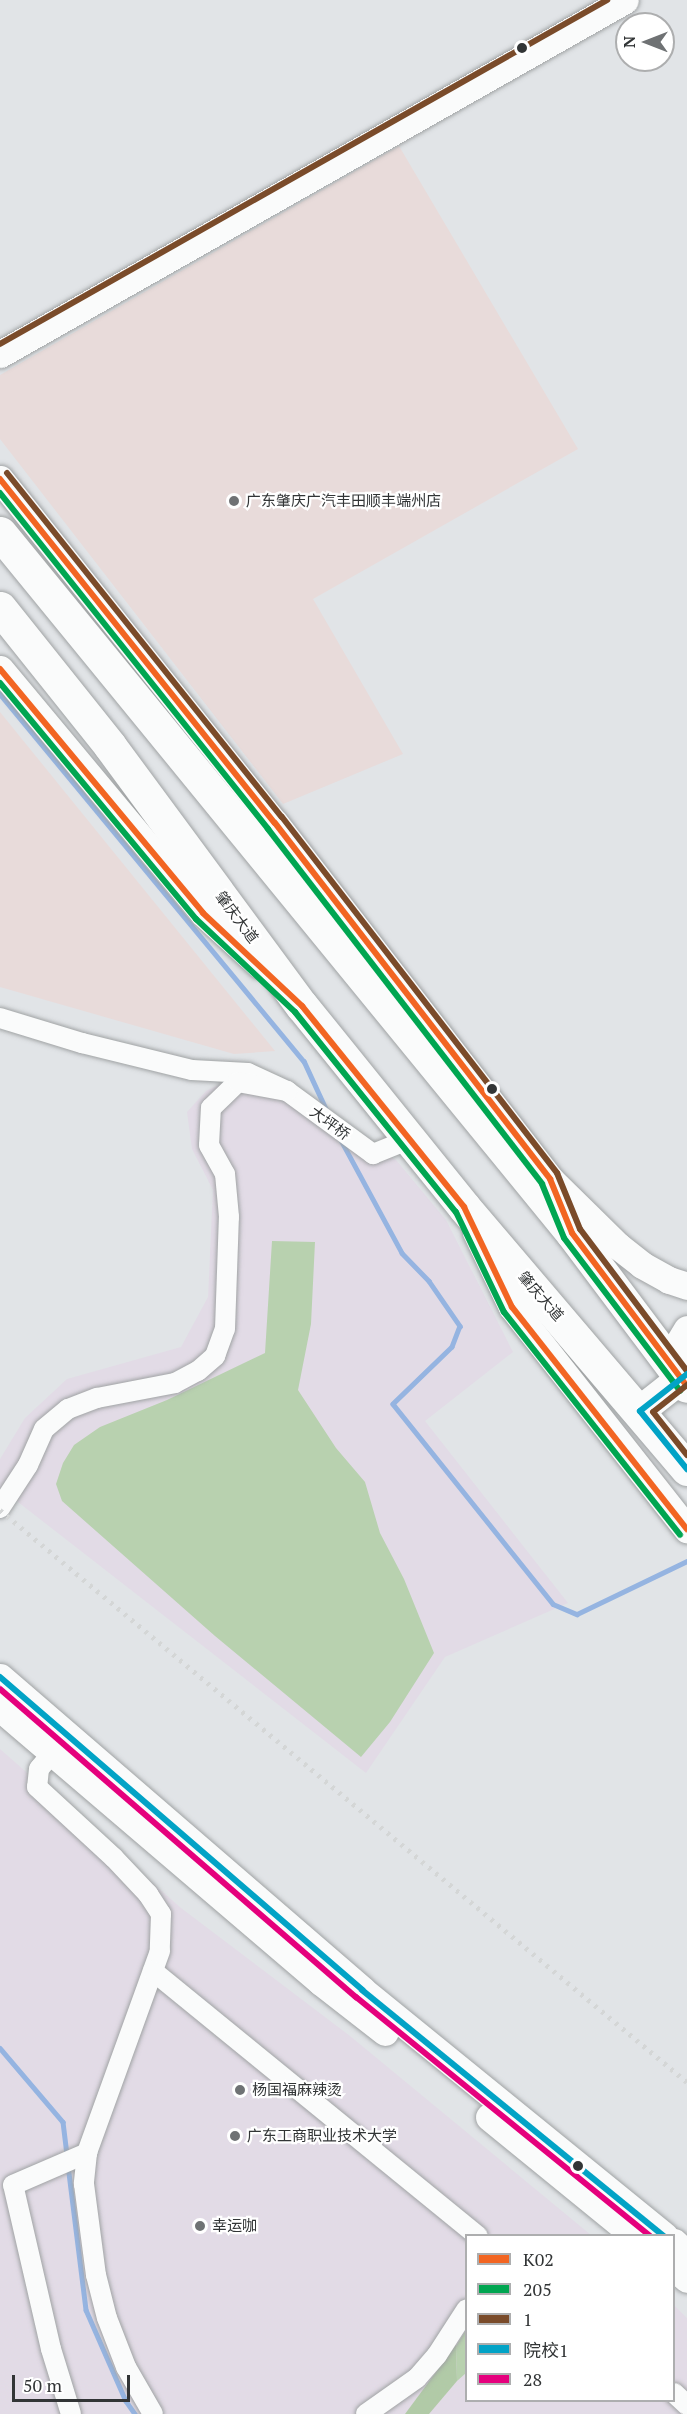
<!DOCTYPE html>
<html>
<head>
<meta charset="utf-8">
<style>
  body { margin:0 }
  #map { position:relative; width:687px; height:2414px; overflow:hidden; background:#e1e4e7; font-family:"PT Serif","Noto Sans SC",serif }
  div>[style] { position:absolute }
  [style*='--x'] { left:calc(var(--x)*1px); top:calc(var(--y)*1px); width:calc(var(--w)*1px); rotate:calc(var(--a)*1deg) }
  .commercial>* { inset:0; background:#e8dbda }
  .education>* { inset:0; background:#e2dbe6 }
  .green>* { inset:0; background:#b8d1af }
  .forest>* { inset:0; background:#b1caa7 }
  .stream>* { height:4.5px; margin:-2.25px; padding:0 2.25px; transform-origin:2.25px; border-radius:2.25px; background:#95b4e1 }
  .roads { filter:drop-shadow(0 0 2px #a0a3a4) drop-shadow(0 0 2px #a0a3a4) }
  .street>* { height:20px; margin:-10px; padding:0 10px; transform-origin:10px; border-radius:10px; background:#fafbfb }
  .secondary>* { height:27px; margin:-13.5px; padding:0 13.5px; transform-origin:13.5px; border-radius:13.5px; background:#fafbfb }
  .primary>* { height:30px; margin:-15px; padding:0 15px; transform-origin:15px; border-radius:15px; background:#fafbfb }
  .highway>* { height:33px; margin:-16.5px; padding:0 16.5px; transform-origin:16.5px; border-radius:16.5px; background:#fafbfb }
  .rail>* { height:4.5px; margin-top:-2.25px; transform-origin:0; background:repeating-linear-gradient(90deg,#d4d6d6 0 3px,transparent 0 9px) }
  .bus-1>* { height:6px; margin:-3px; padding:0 3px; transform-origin:3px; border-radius:3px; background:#f26522 }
  .bus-2>* { height:6px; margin:-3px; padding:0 3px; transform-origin:3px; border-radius:3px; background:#00a651 }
  .bus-3>* { height:6px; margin:-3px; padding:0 3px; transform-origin:3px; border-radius:3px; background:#7a4b2a }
  .bus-4>* { height:6px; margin:-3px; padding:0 3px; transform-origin:3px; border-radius:3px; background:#02a3c6 }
  .bus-5>* { height:6px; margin:-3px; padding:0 3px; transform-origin:3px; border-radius:3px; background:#e5007d }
  .dots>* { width:16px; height:16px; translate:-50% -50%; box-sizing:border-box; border:3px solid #fff; border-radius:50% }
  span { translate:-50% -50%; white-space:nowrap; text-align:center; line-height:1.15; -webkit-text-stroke:4.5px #fff; paint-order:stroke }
  .poi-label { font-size:15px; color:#323536 }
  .left { translate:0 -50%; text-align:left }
  .street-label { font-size:15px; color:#323536 }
  .legend { position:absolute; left:465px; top:2234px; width:210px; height:168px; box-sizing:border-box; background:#fff; border:2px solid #adaeaf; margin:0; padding:8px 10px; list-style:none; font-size:18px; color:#323536 }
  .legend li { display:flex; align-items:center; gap:12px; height:30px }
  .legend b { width:30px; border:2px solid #adaeaf }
  .north { position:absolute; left:615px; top:12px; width:60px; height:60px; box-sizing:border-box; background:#fff; border:2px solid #adaeaf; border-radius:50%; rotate:270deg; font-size:16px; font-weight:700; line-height:24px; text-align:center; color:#323536 }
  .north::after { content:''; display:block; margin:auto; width:21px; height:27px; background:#6f7274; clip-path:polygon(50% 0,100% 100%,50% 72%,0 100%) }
  .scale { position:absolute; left:12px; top:2375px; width:118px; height:27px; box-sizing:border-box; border:3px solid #323536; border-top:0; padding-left:8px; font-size:18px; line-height:21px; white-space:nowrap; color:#323536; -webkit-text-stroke:4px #fff; paint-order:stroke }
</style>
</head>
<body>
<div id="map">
  <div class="commercial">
    <i style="clip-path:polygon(399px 146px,578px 449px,313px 599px,403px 754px,283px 804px,0 439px,0 375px)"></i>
    <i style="clip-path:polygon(0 712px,275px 1051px,234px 1054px,0 987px)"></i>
  </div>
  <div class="education">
    <i style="clip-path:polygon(227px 1081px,281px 1090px,396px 1160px,446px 1220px,513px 1352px,425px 1421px,568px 1603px,445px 1657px,366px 1773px,0 1488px,0 1459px,25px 1418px,67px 1379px,181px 1347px,208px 1297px,213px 1190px,192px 1149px,187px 1112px,206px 1091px)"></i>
    <i style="clip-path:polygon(0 1749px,181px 1908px,350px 2036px,591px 2235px,466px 2236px,466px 2400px,674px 2400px,674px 2305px,687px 2318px,687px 2414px,0 2414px)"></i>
  </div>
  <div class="green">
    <i style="clip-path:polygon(272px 1241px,315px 1242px,311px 1324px,298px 1390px,336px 1448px,365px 1482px,380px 1533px,404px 1579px,434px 1653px,390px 1722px,361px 1757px,215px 1636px,62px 1501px,56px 1484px,63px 1463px,74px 1445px,100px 1427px,167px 1400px,265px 1353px)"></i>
    <i style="clip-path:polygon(466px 2330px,466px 2373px,457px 2381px,456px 2346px)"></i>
  </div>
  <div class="forest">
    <i style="clip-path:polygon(456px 2345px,457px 2381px,429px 2414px,405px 2414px)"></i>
  </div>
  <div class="stream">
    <i style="--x:0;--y:694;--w:477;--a:50.4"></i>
    <i style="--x:304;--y:1061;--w:55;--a:65.3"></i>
    <i style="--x:341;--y:1140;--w:128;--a:61.6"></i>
    <i style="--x:402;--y:1253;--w:39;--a:46"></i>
    <i style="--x:429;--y:1281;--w:55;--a:55.4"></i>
    <i style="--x:460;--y:1326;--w:22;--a:111"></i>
    <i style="--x:452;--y:1347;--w:82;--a:136"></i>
    <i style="--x:393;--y:1404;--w:256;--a:51.3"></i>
    <i style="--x:553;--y:1604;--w:26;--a:23"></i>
    <i style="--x:577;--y:1614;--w:122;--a:-25.7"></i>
    <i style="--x:0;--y:2048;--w:97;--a:49.6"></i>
    <i style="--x:63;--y:2122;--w:35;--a:83"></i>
    <i style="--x:68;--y:2165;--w:146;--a:82.9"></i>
    <i style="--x:86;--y:2310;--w:99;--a:66.3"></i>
    <i style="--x:126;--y:2401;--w:16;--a:55"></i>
  </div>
  <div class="roads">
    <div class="street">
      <i style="--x:0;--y:1018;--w:86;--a:17"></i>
      <i style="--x:82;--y:1043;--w:113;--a:13.8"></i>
      <i style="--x:192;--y:1070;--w:56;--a:3.1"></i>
      <i style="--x:248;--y:1073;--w:43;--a:24.8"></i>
      <i style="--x:287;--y:1091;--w:107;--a:36.2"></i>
      <i style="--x:373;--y:1154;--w:40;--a:-22"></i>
      <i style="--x:0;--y:1508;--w:51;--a:-56.9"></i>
      <i style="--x:28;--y:1465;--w:39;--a:-66"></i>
      <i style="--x:44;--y:1429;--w:31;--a:-40"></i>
      <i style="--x:68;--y:1409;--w:31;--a:-21"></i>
      <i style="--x:97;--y:1398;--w:79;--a:-10.9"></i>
      <i style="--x:175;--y:1383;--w:26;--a:-28"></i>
      <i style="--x:198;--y:1371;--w:23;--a:-41"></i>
      <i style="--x:215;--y:1356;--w:29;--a:-70"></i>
      <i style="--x:225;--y:1329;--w:112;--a:-88"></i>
      <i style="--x:229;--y:1217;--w:43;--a:-95.3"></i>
      <i style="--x:225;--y:1174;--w:33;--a:-119"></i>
      <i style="--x:209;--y:1145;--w:37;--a:-87"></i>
      <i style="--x:211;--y:1108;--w:37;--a:-44"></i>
      <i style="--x:238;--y:1082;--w:50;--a:10.4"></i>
      <i style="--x:54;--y:1751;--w:23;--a:130"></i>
      <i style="--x:39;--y:1769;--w:18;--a:96"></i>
      <i style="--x:37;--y:1787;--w:105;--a:42.7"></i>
      <i style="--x:114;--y:1858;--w:50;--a:46.6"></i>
      <i style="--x:148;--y:1894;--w:24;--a:57"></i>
      <i style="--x:161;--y:1914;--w:37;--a:92"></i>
      <i style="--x:160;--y:1951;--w:215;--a:109.9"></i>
      <i style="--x:87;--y:2153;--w:31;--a:96"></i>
      <i style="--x:84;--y:2184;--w:92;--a:82.5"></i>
      <i style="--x:96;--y:2275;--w:44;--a:75.7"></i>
      <i style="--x:107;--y:2318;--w:53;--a:68.8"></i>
      <i style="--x:126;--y:2367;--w:54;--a:60.1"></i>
      <i style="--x:153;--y:1971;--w:419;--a:39.2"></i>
      <i style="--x:674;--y:2393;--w:18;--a:43"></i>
      <i style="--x:71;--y:2414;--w:68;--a:-107.1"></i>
      <i style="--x:51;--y:2349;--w:168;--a:-103"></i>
      <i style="--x:13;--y:2185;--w:81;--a:-23.4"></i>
      <i style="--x:366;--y:2414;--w:62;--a:-35.2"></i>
      <i style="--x:417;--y:2378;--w:30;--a:-49"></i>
      <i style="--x:437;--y:2355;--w:54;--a:-57.2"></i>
    </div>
    <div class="secondary">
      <i style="--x:0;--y:354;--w:718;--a:-29.53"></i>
      <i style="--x:0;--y:479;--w:440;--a:51.4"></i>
      <i style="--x:275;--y:823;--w:450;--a:52.3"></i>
      <i style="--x:550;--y:1179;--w:95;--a:44.6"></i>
      <i style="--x:618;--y:1246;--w:31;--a:38"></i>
      <i style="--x:642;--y:1265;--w:31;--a:29"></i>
      <i style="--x:669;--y:1280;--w:19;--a:18"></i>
      <i style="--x:0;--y:669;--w:317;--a:50.2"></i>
      <i style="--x:203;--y:913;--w:77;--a:42.4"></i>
      <i style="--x:476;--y:1232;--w:83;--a:64.4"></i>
      <i style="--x:512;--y:1307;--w:283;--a:51.8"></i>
      <i style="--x:680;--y:1377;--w:30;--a:-98"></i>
      <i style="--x:676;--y:1347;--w:21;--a:-59"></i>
      <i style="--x:0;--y:1677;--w:479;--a:40.8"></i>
      <i style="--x:362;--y:1990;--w:390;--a:39.1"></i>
      <i style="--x:0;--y:1708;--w:422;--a:40.5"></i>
      <i style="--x:321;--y:1982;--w:81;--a:38"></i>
      <i style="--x:489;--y:2117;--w:188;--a:39.2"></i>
      <i style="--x:674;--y:2242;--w:18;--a:43"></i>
      <i style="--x:674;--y:2268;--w:17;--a:40"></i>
    </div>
    <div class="primary">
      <i style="--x:640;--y:1411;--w:60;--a:-38.2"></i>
    </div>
    <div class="highway">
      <i style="--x:0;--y:533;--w:904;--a:50.75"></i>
      <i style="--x:572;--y:1233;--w:191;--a:53.1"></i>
      <i style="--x:0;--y:608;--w:176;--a:51.4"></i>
      <i style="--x:110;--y:746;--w:323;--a:53.6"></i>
      <i style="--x:302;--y:1006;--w:258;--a:51.1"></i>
      <i style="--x:464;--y:1207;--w:344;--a:49.6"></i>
    </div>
  </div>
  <div class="rail">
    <i style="--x:0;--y:1510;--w:894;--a:39.78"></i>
  </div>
  <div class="bus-1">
    <i style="--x:0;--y:479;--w:440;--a:51.4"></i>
    <i style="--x:275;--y:823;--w:450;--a:52.3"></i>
    <i style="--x:550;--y:1179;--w:58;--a:67.8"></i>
    <i style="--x:572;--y:1233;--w:191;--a:53.1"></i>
    <i style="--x:0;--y:669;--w:317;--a:50.2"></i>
    <i style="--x:203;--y:913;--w:136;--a:43.2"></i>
    <i style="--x:302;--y:1006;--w:258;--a:51.1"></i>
    <i style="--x:464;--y:1207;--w:111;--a:64.4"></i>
    <i style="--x:512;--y:1307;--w:283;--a:51.8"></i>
  </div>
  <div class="bus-2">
    <i style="--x:0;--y:493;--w:430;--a:51.4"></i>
    <i style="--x:268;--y:829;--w:448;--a:52.3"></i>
    <i style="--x:542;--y:1184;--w:58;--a:67.8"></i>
    <i style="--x:564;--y:1238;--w:192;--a:52.8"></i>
    <i style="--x:0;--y:683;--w:307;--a:50.3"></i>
    <i style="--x:196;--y:919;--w:136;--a:43.2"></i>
    <i style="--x:295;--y:1012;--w:257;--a:51.2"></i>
    <i style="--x:456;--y:1212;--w:111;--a:64.4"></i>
    <i style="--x:504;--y:1312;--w:284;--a:51.7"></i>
  </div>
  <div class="bus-3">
    <i style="--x:0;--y:344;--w:698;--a:-29.54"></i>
    <i style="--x:7;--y:473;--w:440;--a:51.4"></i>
    <i style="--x:282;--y:817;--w:450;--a:52.3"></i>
    <i style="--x:557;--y:1173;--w:61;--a:67.7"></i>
    <i style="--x:580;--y:1229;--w:178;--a:53"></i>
    <i style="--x:687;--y:1385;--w:43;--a:141.5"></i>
    <i style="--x:653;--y:1412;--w:55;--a:51.7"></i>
  </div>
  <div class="bus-4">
    <i style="--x:687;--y:1374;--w:60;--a:141.8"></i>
    <i style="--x:640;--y:1411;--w:75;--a:51"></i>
    <i style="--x:0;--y:1677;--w:479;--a:40.8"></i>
    <i style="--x:362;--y:1990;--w:390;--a:39.2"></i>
  </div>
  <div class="bus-5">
    <i style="--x:0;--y:1689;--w:471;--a:40.9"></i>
    <i style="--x:356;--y:1997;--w:379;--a:39.1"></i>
  </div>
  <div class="dots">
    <i style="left:522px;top:48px;background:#323536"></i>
    <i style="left:234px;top:501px;background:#6f7274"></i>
    <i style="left:492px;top:1089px;background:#323536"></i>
    <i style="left:240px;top:2090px;background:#6f7274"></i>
    <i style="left:235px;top:2136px;background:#6f7274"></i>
    <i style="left:578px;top:2166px;background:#323536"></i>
    <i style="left:200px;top:2226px;background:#6f7274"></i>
  </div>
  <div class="poi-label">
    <span class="left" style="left:246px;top:501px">广东肇庆广汽丰田顺丰端州店</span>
    <span class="left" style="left:252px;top:2090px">杨国福麻辣烫</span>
    <span class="left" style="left:247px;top:2136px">广东工商职业技术大学</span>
    <span class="left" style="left:212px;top:2226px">幸运咖</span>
  </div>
  <div class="street-label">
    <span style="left:237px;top:917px;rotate:53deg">肇庆大道</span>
    <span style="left:330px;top:1123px;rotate:36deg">大坪桥</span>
    <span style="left:541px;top:1296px;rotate:49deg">肇庆大道</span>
  </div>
  <ul class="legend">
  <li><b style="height:8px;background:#f26522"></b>K02</li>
  <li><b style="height:8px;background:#00a651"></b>205</li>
  <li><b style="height:8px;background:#7a4b2a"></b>1</li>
  <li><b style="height:8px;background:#02a3c6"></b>院校1</li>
  <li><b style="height:8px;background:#e5007d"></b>28</li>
  </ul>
  <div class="north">N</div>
  <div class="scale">50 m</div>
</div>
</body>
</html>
